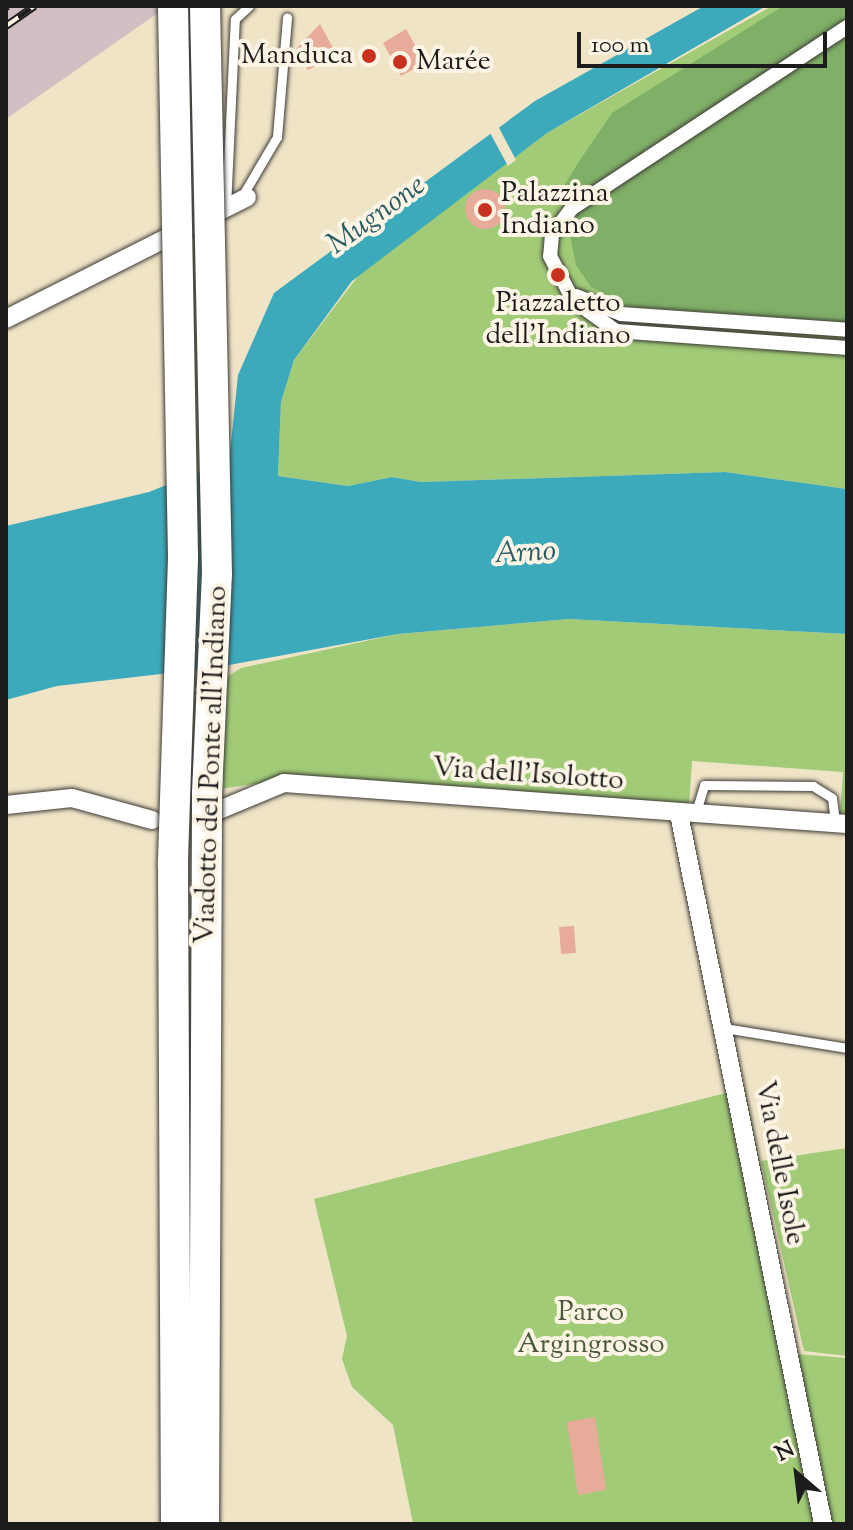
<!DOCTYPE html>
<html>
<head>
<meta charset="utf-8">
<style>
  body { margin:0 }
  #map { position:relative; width:853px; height:1530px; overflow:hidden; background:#f0e4c7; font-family:"Sorts Mill Goudy",serif }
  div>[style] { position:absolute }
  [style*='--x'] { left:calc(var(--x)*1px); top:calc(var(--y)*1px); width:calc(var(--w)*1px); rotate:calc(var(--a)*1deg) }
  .industrial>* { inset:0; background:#d2bec3 }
  .green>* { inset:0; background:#a1cb77 }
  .forest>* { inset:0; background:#80af68 }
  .water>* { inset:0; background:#3daabc }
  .pier>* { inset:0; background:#f0e4c7 }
  .building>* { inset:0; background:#e7ab99 }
  .round { border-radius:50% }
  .roads { filter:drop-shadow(0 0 2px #3c3a36) drop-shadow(0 0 2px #3c3a36) }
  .service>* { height:9px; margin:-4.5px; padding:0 4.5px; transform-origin:4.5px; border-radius:4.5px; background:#fff }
  .pedestrian>* { height:14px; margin:-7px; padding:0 7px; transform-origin:7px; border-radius:7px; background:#fff }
  .minor>* { height:18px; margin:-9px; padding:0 9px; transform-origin:9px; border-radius:9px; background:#fff }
  .rail>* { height:8px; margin-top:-4px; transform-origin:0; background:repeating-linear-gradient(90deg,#fcf5e5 0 15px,#1c1c1c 0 30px); box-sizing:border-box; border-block:2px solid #1c1c1c }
  .bridges { filter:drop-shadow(0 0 2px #3c3a36) drop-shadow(0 0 2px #3c3a36) }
  .trunk-bridge>* { height:30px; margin:-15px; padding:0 15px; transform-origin:15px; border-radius:15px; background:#fff }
  .dots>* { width:22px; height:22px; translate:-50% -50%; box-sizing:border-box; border:4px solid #fcf5e5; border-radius:50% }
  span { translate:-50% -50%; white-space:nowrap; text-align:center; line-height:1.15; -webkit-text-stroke:8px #fcf5e5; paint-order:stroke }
  .poi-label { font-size:28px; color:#1c1c1c }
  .right { translate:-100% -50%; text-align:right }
  .left { translate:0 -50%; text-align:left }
  .street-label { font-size:28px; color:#1c1c1c }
  .park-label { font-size:28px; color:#4b593c }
  .water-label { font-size:30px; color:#2b5c64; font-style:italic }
  .frame { position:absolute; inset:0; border:8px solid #1c1c1c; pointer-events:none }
  .north { position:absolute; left:757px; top:1434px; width:80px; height:80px; -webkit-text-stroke:6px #fcf5e5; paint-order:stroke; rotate:332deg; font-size:22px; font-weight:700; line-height:32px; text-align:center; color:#1c1c1c }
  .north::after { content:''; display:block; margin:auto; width:28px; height:36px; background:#1c1c1c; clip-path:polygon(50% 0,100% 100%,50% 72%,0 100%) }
  .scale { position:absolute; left:577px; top:32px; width:250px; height:36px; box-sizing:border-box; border:4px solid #1c1c1c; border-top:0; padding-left:10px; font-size:24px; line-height:28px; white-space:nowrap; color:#1c1c1c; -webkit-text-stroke:6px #fcf5e5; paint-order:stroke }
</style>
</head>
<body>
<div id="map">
  <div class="industrial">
    <i style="clip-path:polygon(6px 6px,168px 6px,6px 119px)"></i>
  </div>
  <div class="green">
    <i style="clip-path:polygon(772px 6px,847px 6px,847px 489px,725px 472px,421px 482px,392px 477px,348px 486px,278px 476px,281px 402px,294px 360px,365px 267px,547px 133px)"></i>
    <i style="clip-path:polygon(569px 619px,847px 634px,847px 813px,840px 813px,843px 772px,692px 761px,689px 806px,283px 780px,219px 789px,227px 677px,241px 668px,398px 634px)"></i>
    <i style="clip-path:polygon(745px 1088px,797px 1354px,847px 1358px,847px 1524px,413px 1524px,393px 1425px,352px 1387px,342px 1359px,347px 1336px,314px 1199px)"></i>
    <i style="clip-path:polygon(847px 1148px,847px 1356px,804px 1351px,761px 1161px)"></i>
  </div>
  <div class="forest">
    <i style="clip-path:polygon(783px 6px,847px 6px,847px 322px,627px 306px,591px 287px,576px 265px,564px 204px,562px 189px,578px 163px,612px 113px)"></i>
  </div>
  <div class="water">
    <i style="clip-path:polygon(704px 6px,766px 6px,547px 133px,352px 281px,294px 360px,281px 402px,278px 476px,348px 486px,392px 477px,421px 482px,725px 472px,847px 489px,847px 634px,569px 619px,398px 634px,213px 668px,57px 686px,6px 700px,6px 526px,149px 492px,221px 463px,230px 453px,238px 375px,274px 293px,535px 101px)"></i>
  </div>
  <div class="pier">
    <i style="clip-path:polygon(497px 124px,516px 160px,508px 166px,489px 131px)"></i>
  </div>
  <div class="building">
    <i style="clip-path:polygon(320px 24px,337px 55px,308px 70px,296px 49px)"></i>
    <i style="clip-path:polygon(406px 29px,425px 63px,401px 76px,383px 43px)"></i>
    <i class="round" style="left:465px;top:189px;width:40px;height:40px"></i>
    <i style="clip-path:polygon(574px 926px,576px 953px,561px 954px,559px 927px)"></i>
    <i style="clip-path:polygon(595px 1417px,606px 1490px,578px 1495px,567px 1422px)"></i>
  </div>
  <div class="roads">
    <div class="service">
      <i style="--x:241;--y:198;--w:71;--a:-59.5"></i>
      <i style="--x:277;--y:137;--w:120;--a:-85.2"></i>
      <i style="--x:226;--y:207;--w:188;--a:-87.3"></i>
      <i style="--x:235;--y:19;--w:19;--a:-43"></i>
      <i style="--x:695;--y:815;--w:31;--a:-73"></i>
      <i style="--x:704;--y:785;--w:109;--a:0.5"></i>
      <i style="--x:813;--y:786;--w:22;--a:32"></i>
      <i style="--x:832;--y:798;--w:25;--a:83"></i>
      <i style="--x:724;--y:1028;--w:125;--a:9.2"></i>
    </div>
    <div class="pedestrian">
      <i style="--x:847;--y:27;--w:329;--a:146.6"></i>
      <i style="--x:572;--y:208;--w:34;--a:127"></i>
      <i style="--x:552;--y:235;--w:21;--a:95"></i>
      <i style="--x:550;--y:256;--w:50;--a:62.4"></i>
      <i style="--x:573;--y:300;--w:53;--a:35.8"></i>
      <i style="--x:616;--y:331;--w:232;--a:4.2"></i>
      <i style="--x:576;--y:296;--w:48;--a:21.8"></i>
      <i style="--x:621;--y:314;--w:227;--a:4"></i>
    </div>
    <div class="minor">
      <i style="--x:6;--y:319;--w:270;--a:-26.8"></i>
      <i style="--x:6;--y:805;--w:66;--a:-6.1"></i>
      <i style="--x:72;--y:798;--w:83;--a:15.4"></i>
      <i style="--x:212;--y:813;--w:78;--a:-22.6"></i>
      <i style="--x:284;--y:783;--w:564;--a:4.17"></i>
      <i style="--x:679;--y:814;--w:724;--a:78.53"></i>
    </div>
  </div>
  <div class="rail">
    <i style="--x:6;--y:7;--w:2;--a:-27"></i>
    <i style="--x:6;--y:26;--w:35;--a:-35"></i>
  </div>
  <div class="bridges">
    <div class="trunk-bridge">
      <i style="--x:173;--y:6;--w:552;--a:88.96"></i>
      <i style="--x:183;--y:558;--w:308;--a:91.9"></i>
      <i style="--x:173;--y:866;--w:658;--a:89.74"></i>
      <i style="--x:204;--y:1524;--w:731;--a:-89.76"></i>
      <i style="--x:207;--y:793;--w:219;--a:-87.4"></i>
      <i style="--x:217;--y:574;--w:568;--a:-91.21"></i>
    </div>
  </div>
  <div class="dots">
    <i style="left:369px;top:56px;background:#c8321e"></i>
    <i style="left:400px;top:62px;background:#c8321e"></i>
    <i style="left:485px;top:210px;background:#c8321e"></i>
    <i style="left:558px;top:275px;background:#c8321e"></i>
  </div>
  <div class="poi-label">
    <span class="right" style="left:353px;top:56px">Manduca</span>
    <span class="left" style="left:416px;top:62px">Marée</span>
    <span class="left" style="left:501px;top:210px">Palazzina<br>Indiano</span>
    <span style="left:558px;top:320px">Piazzaletto<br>dell'Indiano</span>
  </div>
  <div class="street-label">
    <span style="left:212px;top:765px;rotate:-88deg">Viadotto del Ponte all'Indiano</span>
    <span style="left:528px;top:775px;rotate:4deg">Via dell'Isolotto</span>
    <span style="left:779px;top:1163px;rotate:79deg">Via delle Isole</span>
  </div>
  <div class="park-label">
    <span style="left:591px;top:1329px">Parco<br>Argingrosso</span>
  </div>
  <div class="water-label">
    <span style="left:377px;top:216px;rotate:-36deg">Mugnone</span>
    <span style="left:525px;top:554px;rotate:-3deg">Arno</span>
  </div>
  <div class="frame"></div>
  <div class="north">N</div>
  <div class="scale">100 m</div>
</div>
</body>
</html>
